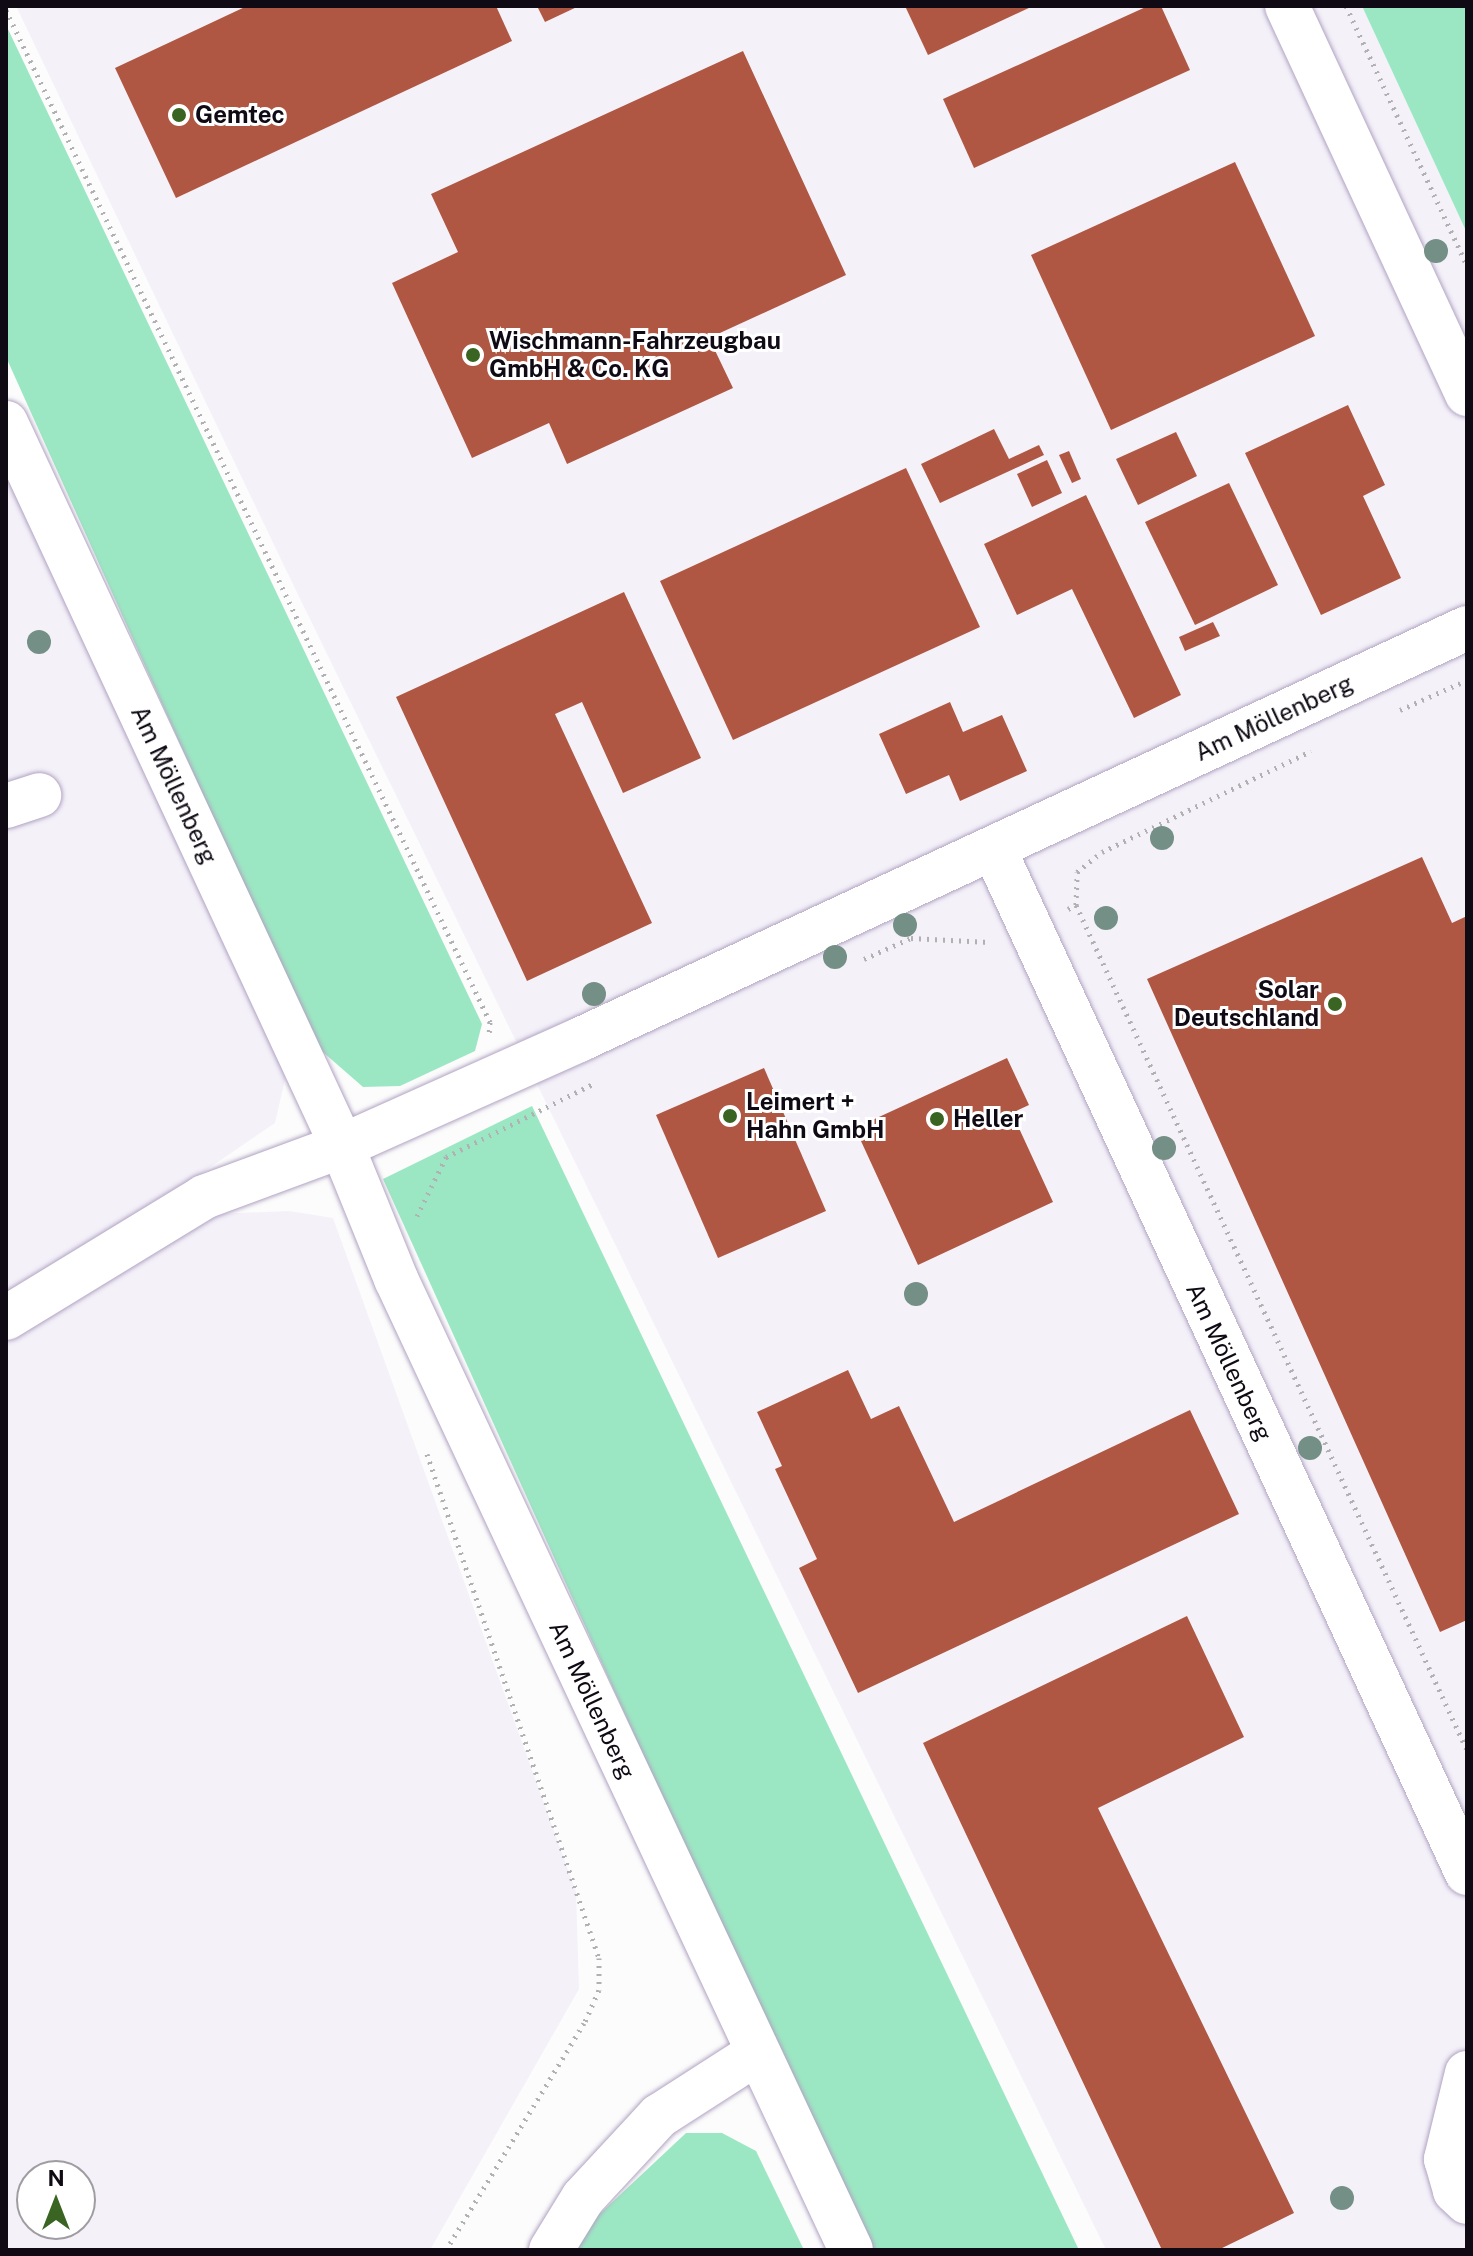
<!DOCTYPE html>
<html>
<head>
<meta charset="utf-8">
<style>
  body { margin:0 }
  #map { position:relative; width:1473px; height:2256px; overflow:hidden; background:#fcfcfc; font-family:"Public Sans",sans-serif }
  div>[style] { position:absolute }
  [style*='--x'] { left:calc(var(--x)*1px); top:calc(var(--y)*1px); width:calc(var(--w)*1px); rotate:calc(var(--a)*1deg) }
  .built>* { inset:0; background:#f4f1f9 }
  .green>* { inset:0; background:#9ce7c3 }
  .building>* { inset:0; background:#af5742 }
  .path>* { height:5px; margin-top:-2.5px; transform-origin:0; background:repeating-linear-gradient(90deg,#b1b0b3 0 2px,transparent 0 8px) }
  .roads { filter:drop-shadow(0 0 2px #b1a3c2) drop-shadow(0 0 2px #b1a3c2) }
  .minor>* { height:44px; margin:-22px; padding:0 22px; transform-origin:22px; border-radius:22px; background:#fff }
  .trees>* { width:24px; height:24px; margin:-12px; border-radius:50%; background:#748f85 }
  .dots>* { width:22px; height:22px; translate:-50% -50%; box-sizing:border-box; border:4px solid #fff; border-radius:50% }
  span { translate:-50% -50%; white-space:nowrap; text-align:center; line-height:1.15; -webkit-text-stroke:6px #fff; paint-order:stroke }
  .poi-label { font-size:24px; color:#0f0a14; font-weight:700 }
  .left { translate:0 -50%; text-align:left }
  .right { translate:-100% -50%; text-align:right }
  .street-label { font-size:24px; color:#0f0a14 }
  .frame { position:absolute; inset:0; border:8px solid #0f0a14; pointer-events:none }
  .north { position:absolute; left:16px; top:2160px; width:80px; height:80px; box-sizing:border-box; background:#fff; border:2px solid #9f9da1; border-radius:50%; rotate:0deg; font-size:22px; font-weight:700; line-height:32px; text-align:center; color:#0f0a14 }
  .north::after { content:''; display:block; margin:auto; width:28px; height:36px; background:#396421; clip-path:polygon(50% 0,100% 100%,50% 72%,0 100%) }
</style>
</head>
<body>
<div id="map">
  <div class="built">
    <i style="clip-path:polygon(16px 6px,1362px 6px,1467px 233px,1467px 2250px,1106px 2250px,287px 572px)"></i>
    <i style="clip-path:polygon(evenodd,6px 462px,286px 1075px,275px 1123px,193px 1179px,216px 1214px,289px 1211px,333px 1218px,576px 1892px,579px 1989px,430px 2250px,6px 2250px,6px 462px,32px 2176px,80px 2176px,80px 2224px,32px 2224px,32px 2176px)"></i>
  </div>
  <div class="green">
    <i style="clip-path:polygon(1362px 6px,1467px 6px,1467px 233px)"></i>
    <i style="clip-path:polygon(6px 25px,482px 1024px,475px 1051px,400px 1086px,363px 1087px,316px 1046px,6px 357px)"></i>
    <i style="clip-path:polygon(532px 1106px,1079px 2250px,867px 2250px,383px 1179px)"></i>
    <i style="clip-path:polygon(686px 2133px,722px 2133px,756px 2151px,804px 2250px,573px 2250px,590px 2223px)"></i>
  </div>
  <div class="building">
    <i style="clip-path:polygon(247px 6px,496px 6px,512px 41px,176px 198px,115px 68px)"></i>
    <i style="clip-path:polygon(537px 6px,579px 6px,545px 22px)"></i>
    <i style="clip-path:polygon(905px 6px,1033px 6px,928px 55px)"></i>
    <i style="clip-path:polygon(1148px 6px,1161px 6px,1190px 70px,974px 168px,943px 99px)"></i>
    <i style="clip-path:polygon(743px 51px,846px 275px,709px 338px,733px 388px,567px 464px,549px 423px,472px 458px,392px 283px,458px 252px,431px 194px)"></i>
    <i style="clip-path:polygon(1235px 162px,1315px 336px,1111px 430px,1031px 255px)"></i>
    <i style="clip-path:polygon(1348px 405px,1385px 485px,1363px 496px,1401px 578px,1321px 615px,1245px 453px)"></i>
    <i style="clip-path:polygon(994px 429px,1009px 459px,1039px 445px,1044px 455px,940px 503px,921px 464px)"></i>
    <i style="clip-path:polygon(1176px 432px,1197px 476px,1138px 505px,1116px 459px)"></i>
    <i style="clip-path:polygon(1069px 451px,1081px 479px,1072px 483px,1059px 455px)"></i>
    <i style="clip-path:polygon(1047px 460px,1062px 493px,1032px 507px,1017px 474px)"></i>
    <i style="clip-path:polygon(906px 468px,980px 627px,733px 740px,660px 581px)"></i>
    <i style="clip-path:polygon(1229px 483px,1278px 585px,1195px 625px,1145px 522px)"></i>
    <i style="clip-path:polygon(1086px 495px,1181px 695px,1134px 718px,1072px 589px,1017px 615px,984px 544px)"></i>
    <i style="clip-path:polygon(624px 592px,701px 758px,623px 793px,582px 702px,555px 714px,652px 923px,527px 981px,396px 697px)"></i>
    <i style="clip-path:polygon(1213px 622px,1220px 636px,1185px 651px,1179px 637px)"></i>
    <i style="clip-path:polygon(950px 702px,963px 732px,1002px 715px,1027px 771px,960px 801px,949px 775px,906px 794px,879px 734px)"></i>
    <i style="clip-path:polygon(1422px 857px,1452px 923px,1467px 916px,1467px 1620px,1440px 1632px,1147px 979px)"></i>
    <i style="clip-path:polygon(1007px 1058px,1029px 1105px,1012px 1113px,1053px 1202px,918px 1265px,855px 1128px)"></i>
    <i style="clip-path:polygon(764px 1068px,826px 1211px,718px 1258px,656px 1115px)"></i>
    <i style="clip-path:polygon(848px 1370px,871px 1419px,899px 1406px,954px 1522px,1190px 1410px,1239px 1514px,858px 1693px,799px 1568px,817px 1559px,775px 1469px,782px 1466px,757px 1412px)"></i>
    <i style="clip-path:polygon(1187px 1616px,1244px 1737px,1098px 1808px,1294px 2213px,1218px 2250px,1162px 2250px,923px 1743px)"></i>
  </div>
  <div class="path">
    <i style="--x:1346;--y:6;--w:287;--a:65"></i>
    <i style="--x:6;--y:10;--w:1122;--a:64.44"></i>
    <i style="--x:490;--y:1022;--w:13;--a:94"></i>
    <i style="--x:1400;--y:710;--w:73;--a:-24.1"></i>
    <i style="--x:1076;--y:905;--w:931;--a:65.17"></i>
    <i style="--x:1068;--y:909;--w:9;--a:-27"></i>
    <i style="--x:1076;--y:905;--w:33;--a:-88"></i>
    <i style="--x:1077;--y:872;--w:32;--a:-39"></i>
    <i style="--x:1102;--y:852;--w:232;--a:-25.8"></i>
    <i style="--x:864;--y:959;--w:51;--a:-24.1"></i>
    <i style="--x:911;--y:938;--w:78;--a:2.9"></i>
    <i style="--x:417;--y:1216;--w:66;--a:-63.8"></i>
    <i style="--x:446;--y:1157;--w:164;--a:-26.4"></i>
    <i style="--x:427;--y:1454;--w:533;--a:71.16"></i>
    <i style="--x:599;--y:1958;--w:32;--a:90"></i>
    <i style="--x:599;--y:1990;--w:36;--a:114"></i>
    <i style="--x:584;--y:2023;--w:266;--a:121.3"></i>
  </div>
  <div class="roads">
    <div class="minor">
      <i style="--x:1287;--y:6;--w:428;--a:65.1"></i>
      <i style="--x:6;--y:423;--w:797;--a:65.07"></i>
      <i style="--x:342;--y:1146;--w:144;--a:67.9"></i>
      <i style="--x:396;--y:1279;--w:1072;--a:64.89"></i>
      <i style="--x:6;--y:806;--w:35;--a:-18"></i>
      <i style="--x:994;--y:849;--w:1128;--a:65.21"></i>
      <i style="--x:6;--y:1318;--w:232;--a:-31.4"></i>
      <i style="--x:204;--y:1197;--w:147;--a:-20.3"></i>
      <i style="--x:342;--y:1146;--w:260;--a:-24.1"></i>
      <i style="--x:579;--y:1040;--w:979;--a:-24.89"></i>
      <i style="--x:1467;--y:2073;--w:89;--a:103.7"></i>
      <i style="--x:1446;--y:2159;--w:33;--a:74"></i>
      <i style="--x:1455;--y:2191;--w:16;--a:43"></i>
      <i style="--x:551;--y:2250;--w:61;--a:-58.4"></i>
      <i style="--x:583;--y:2198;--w:112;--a:-47.2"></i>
      <i style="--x:659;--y:2116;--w:117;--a:-32.7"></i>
    </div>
  </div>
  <div class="trees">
    <i style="left:1436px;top:251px"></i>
    <i style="left:39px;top:642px"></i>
    <i style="left:1162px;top:838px"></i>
    <i style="left:1106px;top:918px"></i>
    <i style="left:905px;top:925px"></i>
    <i style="left:835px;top:957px"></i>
    <i style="left:594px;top:994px"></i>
    <i style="left:1164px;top:1148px"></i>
    <i style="left:916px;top:1294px"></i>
    <i style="left:1310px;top:1448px"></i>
    <i style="left:1342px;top:2198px"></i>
  </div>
  <div class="dots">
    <i style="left:179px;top:115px;background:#396421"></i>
    <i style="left:473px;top:355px;background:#396421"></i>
    <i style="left:1335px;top:1004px;background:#396421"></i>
    <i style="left:730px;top:1116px;background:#396421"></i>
    <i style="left:937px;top:1119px;background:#396421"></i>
  </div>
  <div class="poi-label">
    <span class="left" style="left:195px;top:115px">Gemtec</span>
    <span class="left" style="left:489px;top:355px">Wischmann-Fahrzeugbau<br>GmbH &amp; Co. KG</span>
    <span class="right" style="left:1319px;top:1004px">Solar<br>Deutschland</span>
    <span class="left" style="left:746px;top:1116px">Leimert +<br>Hahn GmbH</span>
    <span class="left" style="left:953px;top:1119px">Heller</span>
  </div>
  <div class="street-label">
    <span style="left:1274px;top:718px;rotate:-25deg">Am Möllenberg</span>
    <span style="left:174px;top:785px;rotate:65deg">Am Möllenberg</span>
    <span style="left:1229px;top:1362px;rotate:65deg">Am Möllenberg</span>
    <span style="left:592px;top:1700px;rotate:65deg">Am Möllenberg</span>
  </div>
  <div class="frame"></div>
  <div class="north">N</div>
</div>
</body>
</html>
